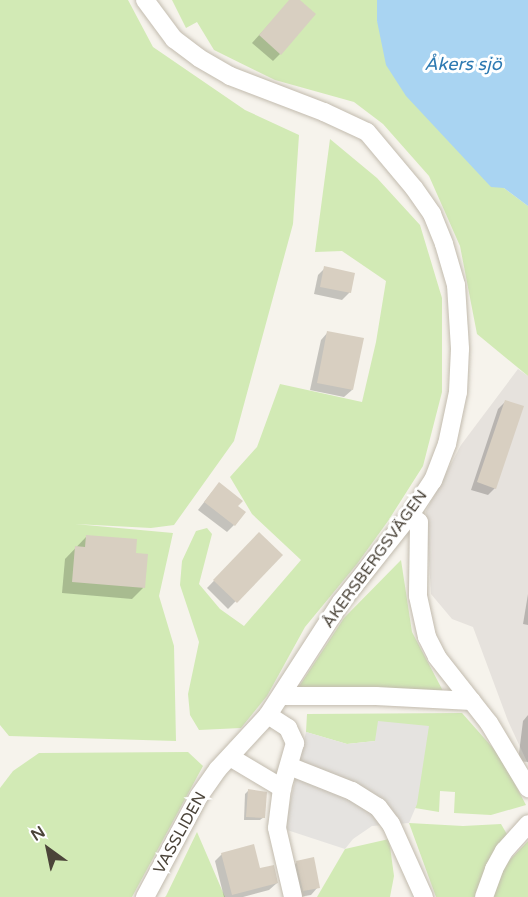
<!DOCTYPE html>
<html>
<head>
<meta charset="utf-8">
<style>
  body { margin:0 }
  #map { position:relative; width:528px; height:897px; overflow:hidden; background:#f6f3ec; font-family:"Varela Round",sans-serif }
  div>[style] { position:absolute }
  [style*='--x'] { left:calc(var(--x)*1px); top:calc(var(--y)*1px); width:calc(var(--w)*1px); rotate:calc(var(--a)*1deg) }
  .industrial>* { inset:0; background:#e6e2dd }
  .green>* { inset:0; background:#d2eab5 }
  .parking>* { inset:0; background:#e5e3e0 }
  .water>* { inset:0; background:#a9d4f2 }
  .shadow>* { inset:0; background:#0003 }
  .building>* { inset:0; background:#d8cfc1 }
  .roads { filter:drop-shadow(0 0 2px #c2bbae) drop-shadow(0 0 2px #c2bbae) }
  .minor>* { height:18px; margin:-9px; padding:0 9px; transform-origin:9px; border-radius:9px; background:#fff }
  span { translate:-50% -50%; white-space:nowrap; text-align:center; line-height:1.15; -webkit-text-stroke:6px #fff; paint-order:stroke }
  .street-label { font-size:16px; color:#4b4439 }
  .water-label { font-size:18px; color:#2e7ab2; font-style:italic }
  .north { position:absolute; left:18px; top:819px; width:60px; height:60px; -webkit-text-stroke:4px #fff; paint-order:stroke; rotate:327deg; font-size:16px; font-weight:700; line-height:24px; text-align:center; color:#4b4439 }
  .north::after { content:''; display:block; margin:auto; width:21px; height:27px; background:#4b4439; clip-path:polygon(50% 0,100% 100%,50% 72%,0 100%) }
</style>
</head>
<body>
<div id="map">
  <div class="industrial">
    <i style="clip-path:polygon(518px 369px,528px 376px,528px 764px,508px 721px,473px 627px,452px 619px,431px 594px,426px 511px,461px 445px)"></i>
  </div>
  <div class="green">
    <i style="clip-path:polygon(0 0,128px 0,153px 47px,245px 110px,299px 135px,293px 224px,234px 441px,174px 525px,151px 528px,75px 524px,173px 533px,159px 596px,174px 646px,176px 741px,9px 736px,0 725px)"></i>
    <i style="clip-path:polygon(172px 0,377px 0,377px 21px,504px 188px,528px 206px,528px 376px,477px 334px,460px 246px,429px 176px,383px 124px,354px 102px,275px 80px,214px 50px,197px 22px,186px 28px)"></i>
    <i style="clip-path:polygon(330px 139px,377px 178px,420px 225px,442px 298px,442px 392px,423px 466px,388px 521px,357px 564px,305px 627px,267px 696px,241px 728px,199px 730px,190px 715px,188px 694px,199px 642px,180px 585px,182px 561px,196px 531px,207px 528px,212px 534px,199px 584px,220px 609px,244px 626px,301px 560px,252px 514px,230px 477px,257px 447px,280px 384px,362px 402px,376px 342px,386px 281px,342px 251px,315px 252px)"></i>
    <i style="clip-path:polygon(401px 560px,412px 632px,443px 691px,298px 688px,344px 618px)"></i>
    <i style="clip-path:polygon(462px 713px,500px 756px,526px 805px,491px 815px,454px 813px,455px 792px,440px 791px,439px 812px,415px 808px,428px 726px,375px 741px,347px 744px,306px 732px,307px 714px)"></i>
    <i style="clip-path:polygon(188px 752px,203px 766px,132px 897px,0 897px,0 788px,13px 771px,39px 753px)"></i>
    <i style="clip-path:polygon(409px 823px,463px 826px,501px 824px,508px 836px,476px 897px,436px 897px)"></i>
    <i style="clip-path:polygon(197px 832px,225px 897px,165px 897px,166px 896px)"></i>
    <i style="clip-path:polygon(389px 839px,394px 876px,390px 897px,317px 897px,345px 849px)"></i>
    <i style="clip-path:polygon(528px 841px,528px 897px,494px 897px,499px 871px)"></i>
  </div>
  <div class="parking">
    <i style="clip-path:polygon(378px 721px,429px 726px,417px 804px,409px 823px,372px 826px,353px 839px,345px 849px,284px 829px,306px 732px,347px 744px,375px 741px)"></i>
  </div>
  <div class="water">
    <i style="clip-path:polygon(377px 0,528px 0,528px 206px,504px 188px,491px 187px,406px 96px,386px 65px,377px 21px)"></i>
  </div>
  <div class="shadow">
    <i style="clip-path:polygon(291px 0,298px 0,280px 54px,273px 61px,252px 43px)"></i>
    <i style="clip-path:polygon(325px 268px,350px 292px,342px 300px,314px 294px,318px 275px)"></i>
    <i style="clip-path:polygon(328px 332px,352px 390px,344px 397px,310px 390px,321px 340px)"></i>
    <i style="clip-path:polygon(505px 402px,495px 488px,488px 495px,471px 490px,498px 409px)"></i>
    <i style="clip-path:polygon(212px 492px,236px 507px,234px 525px,227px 532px,198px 510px)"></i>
    <i style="clip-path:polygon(259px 534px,281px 555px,228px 609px,207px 588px)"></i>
    <i style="clip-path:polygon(87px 536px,134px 554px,143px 588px,132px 599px,62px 593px,65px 559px)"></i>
    <i style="clip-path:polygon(528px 594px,528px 625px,523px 624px)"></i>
    <i style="clip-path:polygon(528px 715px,528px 762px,518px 761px,523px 721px)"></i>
    <i style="clip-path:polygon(248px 791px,264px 817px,260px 820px,244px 820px,245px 794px)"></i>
    <i style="clip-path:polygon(222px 854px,259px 870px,277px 883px,269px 890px,243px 897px,224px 897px,215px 861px)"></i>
    <i style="clip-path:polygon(297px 862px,318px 887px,311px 895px,299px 897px,290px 870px)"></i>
  </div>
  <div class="building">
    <i style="clip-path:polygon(289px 0,300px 0,316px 14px,281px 55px,259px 35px)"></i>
    <i style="clip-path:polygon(324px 266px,355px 273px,351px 293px,320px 287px)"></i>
    <i style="clip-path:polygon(327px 331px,364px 338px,353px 390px,317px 383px)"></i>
    <i style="clip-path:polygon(505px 400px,524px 406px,496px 489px,477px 482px)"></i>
    <i style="clip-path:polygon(219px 482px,243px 501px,238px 506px,246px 512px,235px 526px,204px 502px)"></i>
    <i style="clip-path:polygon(259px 532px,283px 555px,237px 603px,213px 580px)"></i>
    <i style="clip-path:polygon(86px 535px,137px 539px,136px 553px,148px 554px,145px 588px,72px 582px,75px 546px,85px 547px)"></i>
    <i style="clip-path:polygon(248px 789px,267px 792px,265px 818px,246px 817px)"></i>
    <i style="clip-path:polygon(254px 844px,260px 868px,274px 865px,278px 883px,232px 895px,221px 853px)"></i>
    <i style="clip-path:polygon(314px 857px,320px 888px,303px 891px,296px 861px)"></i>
  </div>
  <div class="roads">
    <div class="minor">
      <i style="--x:145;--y:0;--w:49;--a:53.4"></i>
      <i style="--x:174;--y:39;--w:31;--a:37"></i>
      <i style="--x:199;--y:58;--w:36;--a:30"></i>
      <i style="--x:230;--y:76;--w:101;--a:21"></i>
      <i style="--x:324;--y:112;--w:47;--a:24.9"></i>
      <i style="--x:367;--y:132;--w:73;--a:50"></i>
      <i style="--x:414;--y:188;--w:32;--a:55"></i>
      <i style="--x:432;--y:214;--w:32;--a:68"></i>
      <i style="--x:444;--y:244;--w:43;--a:73.7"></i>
      <i style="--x:456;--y:285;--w:64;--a:86.4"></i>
      <i style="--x:460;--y:349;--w:43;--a:92.7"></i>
      <i style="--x:458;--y:392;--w:53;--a:101.9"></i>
      <i style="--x:447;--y:444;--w:39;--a:111"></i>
      <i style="--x:433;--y:480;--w:42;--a:123.3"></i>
      <i style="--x:410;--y:515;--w:111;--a:128.4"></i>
      <i style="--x:341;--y:602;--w:135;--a:122.9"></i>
      <i style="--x:268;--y:715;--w:74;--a:132.8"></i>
      <i style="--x:218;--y:769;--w:33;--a:125"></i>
      <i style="--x:199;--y:796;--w:115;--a:118.1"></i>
      <i style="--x:410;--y:515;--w:11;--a:38"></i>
      <i style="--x:419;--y:522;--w:74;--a:90.8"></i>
      <i style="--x:418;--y:596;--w:42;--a:77.6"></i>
      <i style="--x:427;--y:637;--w:22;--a:63"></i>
      <i style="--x:437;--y:657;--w:84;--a:51.8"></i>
      <i style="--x:489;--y:723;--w:76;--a:59"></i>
      <i style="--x:282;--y:696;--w:94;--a:0"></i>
      <i style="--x:376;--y:696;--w:96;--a:3"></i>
      <i style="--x:268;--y:715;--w:24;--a:33"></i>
      <i style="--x:288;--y:728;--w:17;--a:65"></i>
      <i style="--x:295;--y:743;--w:47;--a:106.1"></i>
      <i style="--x:282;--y:788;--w:40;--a:97.1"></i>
      <i style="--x:277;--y:828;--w:71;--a:76.9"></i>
      <i style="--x:230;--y:757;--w:61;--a:30.8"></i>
      <i style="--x:289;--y:766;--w:68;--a:21.6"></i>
      <i style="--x:352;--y:791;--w:31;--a:32"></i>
      <i style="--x:378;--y:807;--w:21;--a:53"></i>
      <i style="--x:391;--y:824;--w:80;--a:65.7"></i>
      <i style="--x:484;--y:897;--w:30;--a:-70"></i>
      <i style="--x:494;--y:869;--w:21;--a:-61"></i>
      <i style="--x:504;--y:851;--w:36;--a:-48"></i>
    </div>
  </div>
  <div class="street-label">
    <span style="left:375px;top:559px;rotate:-54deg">ÅKERSBERGSVÄGEN</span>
    <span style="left:180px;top:833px;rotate:-61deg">VASSLIDEN</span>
  </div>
  <div class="water-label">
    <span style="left:463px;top:64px">Åkers sjö</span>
  </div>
  <div class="north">N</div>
</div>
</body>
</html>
